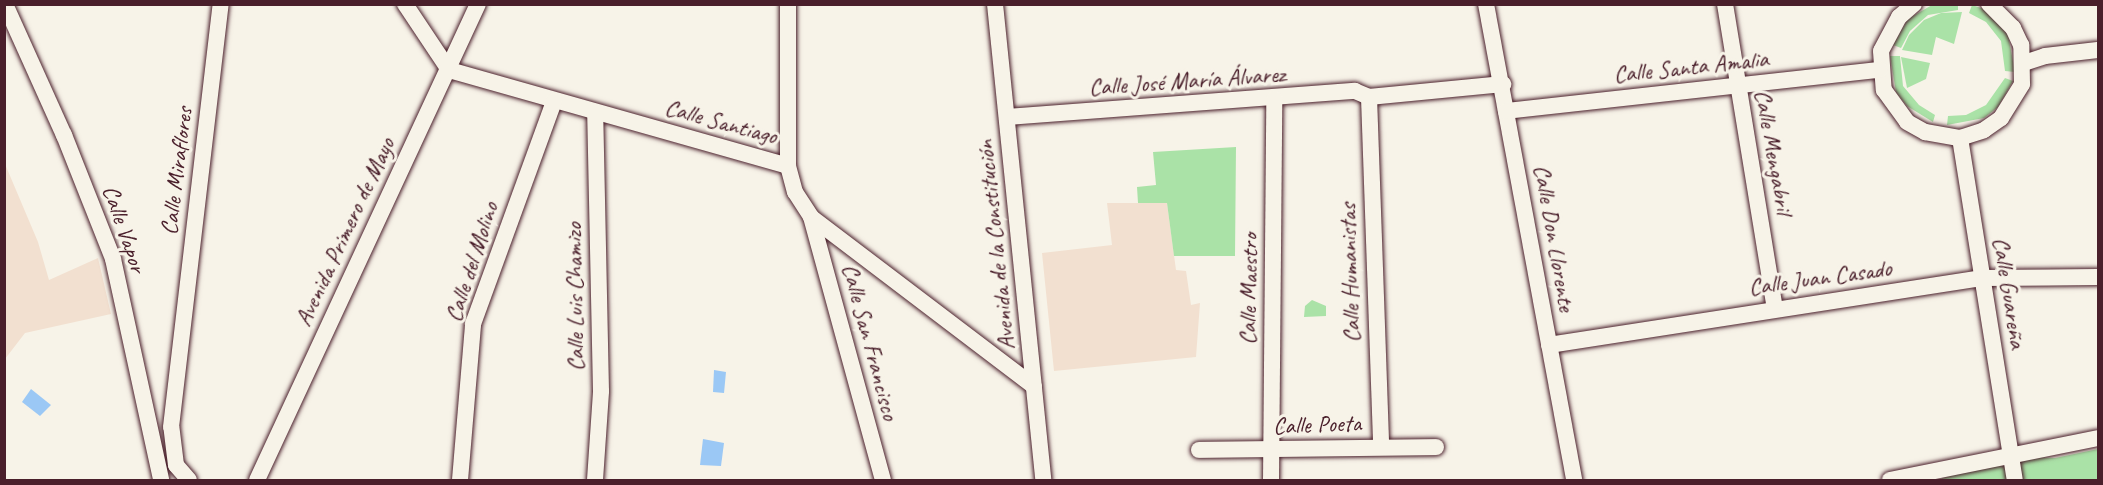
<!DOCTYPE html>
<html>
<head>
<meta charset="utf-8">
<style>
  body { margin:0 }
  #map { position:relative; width:2103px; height:485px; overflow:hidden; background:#f7f3e8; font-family:Caveat,sans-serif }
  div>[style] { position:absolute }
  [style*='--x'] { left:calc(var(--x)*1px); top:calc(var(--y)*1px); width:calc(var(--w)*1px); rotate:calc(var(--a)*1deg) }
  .built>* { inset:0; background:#f2e0d0 }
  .green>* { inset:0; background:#aae2a7 }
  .water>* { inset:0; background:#9bc8f5 }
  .roads { filter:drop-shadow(0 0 2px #4a1f2b) drop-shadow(0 0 2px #4a1f2b) }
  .street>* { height:16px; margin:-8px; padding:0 8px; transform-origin:8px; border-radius:8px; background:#f7f3e8 }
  span { translate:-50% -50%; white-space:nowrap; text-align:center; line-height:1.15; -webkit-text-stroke:6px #f7f3e8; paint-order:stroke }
  .street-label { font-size:24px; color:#4a1f2b }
  .frame { position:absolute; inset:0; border:6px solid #4a1f2b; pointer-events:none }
</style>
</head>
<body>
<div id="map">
  <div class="built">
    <i style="clip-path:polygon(5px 164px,38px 242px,49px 280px,98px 258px,111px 314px,25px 333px,5px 359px)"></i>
    <i style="clip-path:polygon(1107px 203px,1167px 203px,1176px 270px,1186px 271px,1191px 305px,1200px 303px,1196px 357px,1054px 371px,1042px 253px,1112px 245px)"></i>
  </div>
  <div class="green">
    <i style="clip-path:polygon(1932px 5px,1958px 5px,1958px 10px,1928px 15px,1910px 31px,1901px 48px,1893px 45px,1908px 19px)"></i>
    <i style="clip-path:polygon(1972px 5px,1984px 9px,2008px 35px,2015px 72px,2005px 71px,2001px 41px,1986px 22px,1969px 13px)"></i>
    <i style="clip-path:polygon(1962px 12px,1954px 44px,1936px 37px,1932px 55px,1902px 50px,1909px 35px,1924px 20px,1941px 13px)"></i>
    <i style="clip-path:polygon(1890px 56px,1900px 56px,1903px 86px,1919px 105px,1935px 115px,1933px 122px,1907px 106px,1896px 92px)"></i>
    <i style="clip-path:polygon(1901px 57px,1930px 63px,1926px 79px,1907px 88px)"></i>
    <i style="clip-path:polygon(2005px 78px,2013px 81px,1998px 107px,1984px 118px,1947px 125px,1948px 116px,1966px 115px,1986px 105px)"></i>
    <i style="clip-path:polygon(1236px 147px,1235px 256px,1174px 256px,1167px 203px,1138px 203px,1137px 187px,1156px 185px,1153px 152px)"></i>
    <i style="clip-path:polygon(1312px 300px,1326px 306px,1326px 316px,1304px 317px,1305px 306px)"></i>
    <i style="clip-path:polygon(2098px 449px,2098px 480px,1942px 480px,1940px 470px,2011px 456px,2055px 458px)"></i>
  </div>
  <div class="water">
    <i style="clip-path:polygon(714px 370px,726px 372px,724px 393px,713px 392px)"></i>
    <i style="clip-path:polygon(31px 389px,51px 405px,40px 416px,22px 402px)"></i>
    <i style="clip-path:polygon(703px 439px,724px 443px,721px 466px,700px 465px)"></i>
  </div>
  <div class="roads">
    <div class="street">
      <i style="--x:5;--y:4;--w:144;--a:65.8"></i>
      <i style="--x:64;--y:135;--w:133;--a:68.4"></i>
      <i style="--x:113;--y:259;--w:226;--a:77.7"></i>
      <i style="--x:405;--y:4;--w:79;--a:56.3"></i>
      <i style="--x:449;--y:70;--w:352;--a:15.8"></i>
      <i style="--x:788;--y:4;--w:162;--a:90"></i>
      <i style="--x:788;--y:166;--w:27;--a:75"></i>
      <i style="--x:795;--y:192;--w:30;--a:57"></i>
      <i style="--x:811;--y:217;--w:280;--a:37.2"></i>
      <i style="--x:995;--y:4;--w:478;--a:84.2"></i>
      <i style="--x:1486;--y:4;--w:484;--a:79.5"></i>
      <i style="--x:1725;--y:4;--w:308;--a:80.7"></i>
      <i style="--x:1914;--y:4;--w:20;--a:139"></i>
      <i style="--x:1899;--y:17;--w:38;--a:118"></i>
      <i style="--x:1881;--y:51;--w:39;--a:86"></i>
      <i style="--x:1884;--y:90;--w:39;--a:54"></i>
      <i style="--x:1907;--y:122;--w:21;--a:29"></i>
      <i style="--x:1925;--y:132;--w:36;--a:10"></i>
      <i style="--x:1960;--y:138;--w:25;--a:-18"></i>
      <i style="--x:1984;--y:130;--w:21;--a:-35"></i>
      <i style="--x:2001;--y:118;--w:40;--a:-58"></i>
      <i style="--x:2022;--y:84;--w:39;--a:-91"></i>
      <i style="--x:2021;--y:45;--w:19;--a:-115"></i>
      <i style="--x:2013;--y:28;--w:34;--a:-135"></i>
      <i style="--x:2024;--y:63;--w:22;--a:-18"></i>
      <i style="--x:2045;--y:56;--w:53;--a:-6.5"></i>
      <i style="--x:1369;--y:97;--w:350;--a:88"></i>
      <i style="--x:1506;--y:111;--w:376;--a:-6.3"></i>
      <i style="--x:1007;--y:117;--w:349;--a:-4.3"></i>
      <i style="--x:1355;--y:91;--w:15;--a:23"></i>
      <i style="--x:1369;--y:97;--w:135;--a:-5.5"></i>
      <i style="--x:1960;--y:138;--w:346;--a:80.9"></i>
      <i style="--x:811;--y:217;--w:273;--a:74.7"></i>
      <i style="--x:1549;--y:345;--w:439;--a:-8.8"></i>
      <i style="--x:1983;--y:278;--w:115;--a:-0.5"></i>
      <i style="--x:1199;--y:450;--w:237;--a:-0.7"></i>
      <i style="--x:189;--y:480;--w:20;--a:-131"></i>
      <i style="--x:176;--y:465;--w:38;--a:-97"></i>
      <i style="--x:171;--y:427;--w:426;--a:-83.3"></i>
      <i style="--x:257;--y:480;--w:525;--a:-65.1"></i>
      <i style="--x:460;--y:480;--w:157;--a:-85.2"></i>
      <i style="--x:473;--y:324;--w:237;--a:-70"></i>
      <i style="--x:595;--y:480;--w:89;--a:-86.1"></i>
      <i style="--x:601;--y:391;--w:278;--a:-91.2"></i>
      <i style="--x:1271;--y:480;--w:381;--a:-89.5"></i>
      <i style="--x:1890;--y:480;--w:212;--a:-11.4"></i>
    </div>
  </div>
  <div class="street-label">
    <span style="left:1691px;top:67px;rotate:-6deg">Calle Santa Amalia</span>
    <span style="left:1187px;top:81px;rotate:-4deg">Calle José María Álvarez</span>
    <span style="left:721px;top:122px;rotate:15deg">Calle Santiago</span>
    <span style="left:1773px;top:152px;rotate:80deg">Calle Mengabril</span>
    <span style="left:177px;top:171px;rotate:-83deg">Calle Miraflores</span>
    <span style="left:124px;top:229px;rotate:71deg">Calle Vapor</span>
    <span style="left:345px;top:232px;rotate:-65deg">Avenida Primero de Mayo</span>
    <span style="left:1554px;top:238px;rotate:80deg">Calle Don Llorente</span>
    <span style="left:996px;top:245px;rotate:-96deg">Avenida de la Constitución</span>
    <span style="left:472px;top:262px;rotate:-72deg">Calle del Molino</span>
    <span style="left:1350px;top:273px;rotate:-92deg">Calle Humanistas</span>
    <span style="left:1820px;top:278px;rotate:-8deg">Calle Juan Casado</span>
    <span style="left:1249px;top:289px;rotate:-89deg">Calle Maestro</span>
    <span style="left:2009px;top:293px;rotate:81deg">Calle Guareña</span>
    <span style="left:575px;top:297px;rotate:-91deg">Calle Luis Chamizo</span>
    <span style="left:870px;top:342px;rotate:75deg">Calle San Francisco</span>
    <span style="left:1317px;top:425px;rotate:-2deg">Calle Poeta</span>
  </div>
  <div class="frame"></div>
</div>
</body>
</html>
